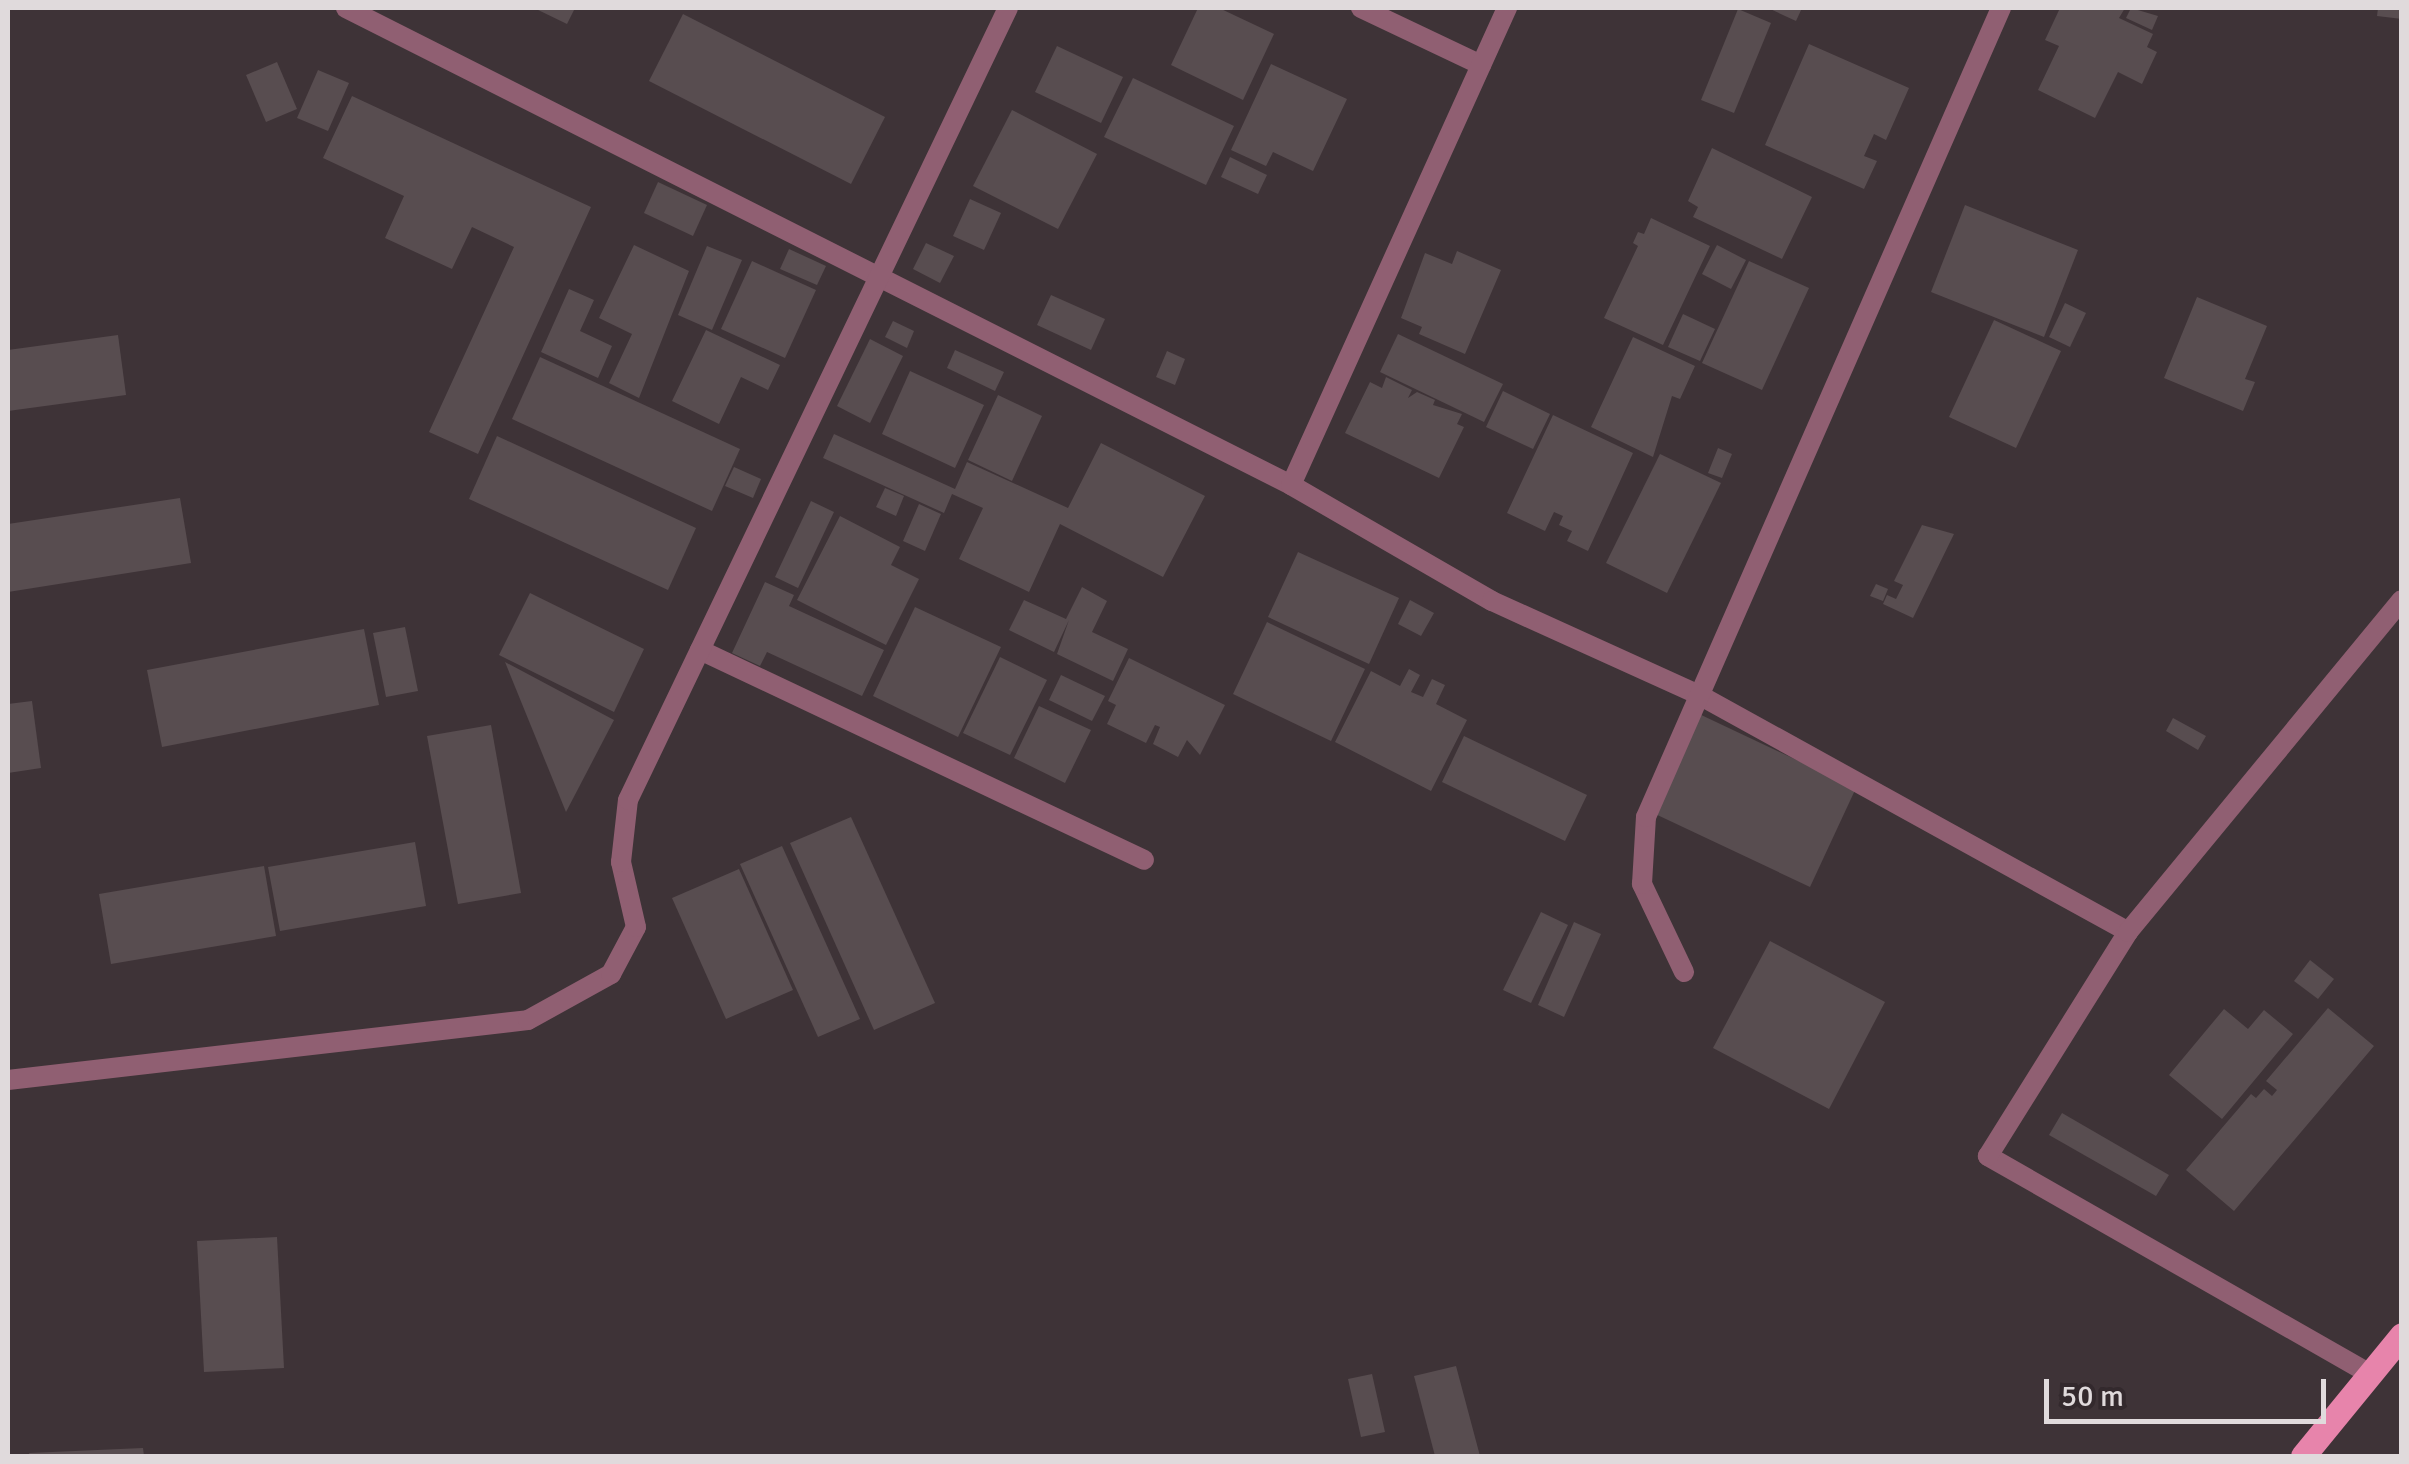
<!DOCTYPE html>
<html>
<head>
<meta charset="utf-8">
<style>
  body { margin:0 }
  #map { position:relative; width:2409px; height:1464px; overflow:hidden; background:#3e3337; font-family:Signika,sans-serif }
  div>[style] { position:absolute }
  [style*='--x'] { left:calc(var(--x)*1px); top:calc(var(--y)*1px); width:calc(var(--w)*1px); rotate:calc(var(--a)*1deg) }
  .building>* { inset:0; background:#584d50 }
  .street>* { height:20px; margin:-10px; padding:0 10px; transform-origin:10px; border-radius:10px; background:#905f72 }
  .primary>* { height:25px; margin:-12.5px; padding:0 12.5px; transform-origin:12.5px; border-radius:12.5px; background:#e784ab }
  span { translate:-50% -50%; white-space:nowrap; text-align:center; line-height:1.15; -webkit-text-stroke:8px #33292d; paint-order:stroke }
  .frame { position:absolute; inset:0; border:10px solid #e0dadc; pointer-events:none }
  .scale { position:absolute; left:2044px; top:1379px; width:282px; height:45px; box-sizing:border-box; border:5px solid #e0dadc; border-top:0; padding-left:12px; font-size:30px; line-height:35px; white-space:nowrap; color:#e0dadc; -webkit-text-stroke:8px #33292d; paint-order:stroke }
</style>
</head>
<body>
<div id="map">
  <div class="building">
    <i style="clip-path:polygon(534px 8px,575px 8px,567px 24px)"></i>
    <i style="clip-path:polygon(1198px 8px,1219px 8px,1274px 34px,1243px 100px,1171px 65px)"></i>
    <i style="clip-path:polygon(1768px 8px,1802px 8px,1796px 21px)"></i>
    <i style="clip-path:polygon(2060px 8px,2125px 8px,2119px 18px,2153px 34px,2147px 47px,2157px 52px,2142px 84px,2118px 72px,2095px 118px,2038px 90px,2059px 46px,2045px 40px)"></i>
    <i style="clip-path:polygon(2131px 8px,2158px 16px,2152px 30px,2126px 18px)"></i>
    <i style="clip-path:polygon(2378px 8px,2402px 8px,2402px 19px,2377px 16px)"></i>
    <i style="clip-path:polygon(1738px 9px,1771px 23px,1734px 113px,1701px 100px)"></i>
    <i style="clip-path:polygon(683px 14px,885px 117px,851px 184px,649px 81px)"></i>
    <i style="clip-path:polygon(1809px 44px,1909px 88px,1886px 140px,1874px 134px,1864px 156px,1877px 161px,1864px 189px,1765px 145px)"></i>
    <i style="clip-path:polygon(1057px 46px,1123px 77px,1101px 123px,1035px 92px)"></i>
    <i style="clip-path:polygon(277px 62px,297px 109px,266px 122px,246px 75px)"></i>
    <i style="clip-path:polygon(1271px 64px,1347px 99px,1313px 171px,1273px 152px,1266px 166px,1231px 150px)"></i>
    <i style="clip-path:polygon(318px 70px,349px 83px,328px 131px,297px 118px)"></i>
    <i style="clip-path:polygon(1133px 78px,1234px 126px,1206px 185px,1104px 137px)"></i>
    <i style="clip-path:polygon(352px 96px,591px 207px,478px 454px,429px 432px,514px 247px,472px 227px,452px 269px,385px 238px,404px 196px,323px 158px)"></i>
    <i style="clip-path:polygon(1012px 110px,1097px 154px,1058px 229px,973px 186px)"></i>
    <i style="clip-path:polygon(1712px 148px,1812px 197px,1782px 259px,1693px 217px,1698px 207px,1688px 201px)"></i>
    <i style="clip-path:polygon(1230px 157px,1267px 175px,1258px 194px,1221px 177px)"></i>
    <i style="clip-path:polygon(658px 182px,707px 205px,693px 236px,644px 213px)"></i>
    <i style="clip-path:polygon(970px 199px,1001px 213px,984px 250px,953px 236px)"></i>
    <i style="clip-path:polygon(1965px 205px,2078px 250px,2044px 337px,1931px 292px)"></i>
    <i style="clip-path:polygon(1651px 218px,1710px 246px,1663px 345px,1604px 318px,1638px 246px,1633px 243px,1638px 232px,1644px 234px)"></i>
    <i style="clip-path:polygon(926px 243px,954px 256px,940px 283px,913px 269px)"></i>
    <i style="clip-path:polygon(634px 245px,689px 271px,639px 398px,609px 383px,632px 334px,599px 318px)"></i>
    <i style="clip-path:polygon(1717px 245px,1746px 260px,1731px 289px,1702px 274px)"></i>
    <i style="clip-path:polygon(707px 246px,742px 260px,712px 330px,678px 315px)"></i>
    <i style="clip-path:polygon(789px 249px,826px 266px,817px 285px,780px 269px)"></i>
    <i style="clip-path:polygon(1457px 251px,1501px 270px,1465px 354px,1419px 334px,1422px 327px,1401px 318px,1425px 253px,1452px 264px)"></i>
    <i style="clip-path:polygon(752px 261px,816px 290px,785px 358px,721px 329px)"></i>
    <i style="clip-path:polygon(1749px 261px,1809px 288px,1762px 390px,1702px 363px)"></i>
    <i style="clip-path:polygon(569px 289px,594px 300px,580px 331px,612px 346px,598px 378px,541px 352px)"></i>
    <i style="clip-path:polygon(1051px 295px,1105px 319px,1091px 350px,1037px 325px)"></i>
    <i style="clip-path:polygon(2197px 297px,2267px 326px,2245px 379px,2255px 382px,2243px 411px,2164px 378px)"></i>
    <i style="clip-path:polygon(2065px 303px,2086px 313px,2070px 347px,2049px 337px)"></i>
    <i style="clip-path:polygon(1683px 314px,1715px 329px,1700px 361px,1668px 347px)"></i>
    <i style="clip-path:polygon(1994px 320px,2061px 351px,2016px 448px,1949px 417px)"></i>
    <i style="clip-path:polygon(893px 321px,914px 331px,907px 348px,885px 337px)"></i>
    <i style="clip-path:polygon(706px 330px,780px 365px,768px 390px,741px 377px,719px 424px,672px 401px)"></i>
    <i style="clip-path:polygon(1398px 334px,1503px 384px,1484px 422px,1380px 372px)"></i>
    <i style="clip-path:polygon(118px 335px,126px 395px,8px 411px,8px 350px)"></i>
    <i style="clip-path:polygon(1633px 337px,1695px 366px,1680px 399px,1672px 396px,1653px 457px,1591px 427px)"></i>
    <i style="clip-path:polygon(870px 339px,903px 356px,870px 423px,837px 406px)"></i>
    <i style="clip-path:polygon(955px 350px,1004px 372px,995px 391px,947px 368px)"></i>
    <i style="clip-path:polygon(1167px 351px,1185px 359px,1175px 385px,1156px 377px)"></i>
    <i style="clip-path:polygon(540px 357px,740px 449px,712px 511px,512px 419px)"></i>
    <i style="clip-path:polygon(910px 371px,984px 405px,955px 468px,882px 434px)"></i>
    <i style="clip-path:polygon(1386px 377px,1412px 390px,1408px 398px,1417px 392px,1435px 400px,1433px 405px,1462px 414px,1457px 424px,1464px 427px,1439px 478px,1345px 433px,1370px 382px,1382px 388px)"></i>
    <i style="clip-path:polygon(1503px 391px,1550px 414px,1533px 449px,1486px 427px)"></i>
    <i style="clip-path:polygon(998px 395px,1042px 416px,1012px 481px,968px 460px)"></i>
    <i style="clip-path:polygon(1553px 415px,1633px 453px,1588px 551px,1567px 541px,1572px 531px,1559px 525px,1563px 516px,1554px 512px,1545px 531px,1507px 513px)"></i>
    <i style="clip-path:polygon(834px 434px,955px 489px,967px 462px,1068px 508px,1101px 443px,1205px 496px,1163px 577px,1060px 524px,1029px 592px,959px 559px,983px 508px,952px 494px,944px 513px,823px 458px)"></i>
    <i style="clip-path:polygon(497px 436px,696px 528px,668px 590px,469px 499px)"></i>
    <i style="clip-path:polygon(1718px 448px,1732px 454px,1722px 478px,1708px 473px)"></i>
    <i style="clip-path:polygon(1660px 454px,1721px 483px,1667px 593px,1606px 563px)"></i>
    <i style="clip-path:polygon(734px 467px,761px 479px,753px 498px,725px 486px)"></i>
    <i style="clip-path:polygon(885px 488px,904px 496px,896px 516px,876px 507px)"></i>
    <i style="clip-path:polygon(180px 498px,191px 563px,8px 592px,8px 524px)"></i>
    <i style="clip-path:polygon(811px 501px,834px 512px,798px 588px,775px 577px)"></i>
    <i style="clip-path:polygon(919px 504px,941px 514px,925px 551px,903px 541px)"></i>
    <i style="clip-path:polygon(840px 516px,900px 547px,891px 565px,919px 579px,886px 645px,797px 600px)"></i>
    <i style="clip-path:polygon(1922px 525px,1954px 534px,1913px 618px,1883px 604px,1887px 595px,1896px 599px,1903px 585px,1894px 581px)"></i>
    <i style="clip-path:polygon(1298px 552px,1399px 598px,1369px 664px,1268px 617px)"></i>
    <i style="clip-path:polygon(765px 582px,794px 595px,789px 606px,884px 650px,862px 696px,767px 652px,760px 666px,732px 653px)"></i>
    <i style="clip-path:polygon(1876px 584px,1888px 589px,1883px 601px,1870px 596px)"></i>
    <i style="clip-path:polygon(1082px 587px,1107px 601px,1092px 632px,1128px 649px,1113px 681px,1057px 654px,1069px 620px,1054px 652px,1009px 630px,1024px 600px,1066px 619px)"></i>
    <i style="clip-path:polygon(530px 593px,644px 649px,614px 712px,499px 655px)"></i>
    <i style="clip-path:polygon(1410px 600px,1434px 613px,1421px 636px,1398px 624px)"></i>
    <i style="clip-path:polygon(915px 607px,1001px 647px,958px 737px,873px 696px)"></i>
    <i style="clip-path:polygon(1267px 622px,1365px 669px,1331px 741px,1233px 694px)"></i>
    <i style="clip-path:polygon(405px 627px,418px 691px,386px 697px,373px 633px)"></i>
    <i style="clip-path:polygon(364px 629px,379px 705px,162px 747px,147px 670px)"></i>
    <i style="clip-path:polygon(1000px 657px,1047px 680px,1010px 755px,963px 733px)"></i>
    <i style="clip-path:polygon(1129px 658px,1225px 705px,1200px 755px,1187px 740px,1178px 757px,1153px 744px,1160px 727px,1155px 725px,1146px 743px,1107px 724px,1116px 705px,1108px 701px)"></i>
    <i style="clip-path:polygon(505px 662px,614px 720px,566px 812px)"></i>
    <i style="clip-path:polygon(1409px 669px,1420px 675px,1411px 692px,1423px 697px,1432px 679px,1445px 685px,1436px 704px,1467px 720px,1431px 791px,1335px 742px,1371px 671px,1400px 686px)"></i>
    <i style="clip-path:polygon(1061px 675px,1105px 696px,1092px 721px,1049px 700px)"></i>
    <i style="clip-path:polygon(32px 701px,41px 768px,8px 773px,8px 704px)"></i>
    <i style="clip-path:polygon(1039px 706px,1091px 730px,1065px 783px,1014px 758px)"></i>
    <i style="clip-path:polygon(1697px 713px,1856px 788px,1810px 887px,1651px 812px)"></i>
    <i style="clip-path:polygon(2173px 718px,2206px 736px,2198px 750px,2166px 731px)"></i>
    <i style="clip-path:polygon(491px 725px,521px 893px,458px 904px,427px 736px)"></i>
    <i style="clip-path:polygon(1464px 736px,1587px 795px,1565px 841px,1442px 782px)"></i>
    <i style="clip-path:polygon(851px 817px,935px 1003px,874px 1030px,790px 843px)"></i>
    <i style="clip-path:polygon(415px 842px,426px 906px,280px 931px,268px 867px)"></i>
    <i style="clip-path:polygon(782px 846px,860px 1019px,818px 1037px,740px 864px)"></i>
    <i style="clip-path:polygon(264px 866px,276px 936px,111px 964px,99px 894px)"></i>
    <i style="clip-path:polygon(739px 869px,793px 990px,726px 1019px,672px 898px)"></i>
    <i style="clip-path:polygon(1541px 912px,1568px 925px,1531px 1003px,1503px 990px)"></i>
    <i style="clip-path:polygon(1574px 922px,1601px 934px,1564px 1017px,1538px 1005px)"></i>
    <i style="clip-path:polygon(1770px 941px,1885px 1002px,1829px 1109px,1713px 1048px)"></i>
    <i style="clip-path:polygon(2310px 960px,2334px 979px,2318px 999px,2294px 981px)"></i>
    <i style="clip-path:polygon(2328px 1008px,2374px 1046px,2234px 1211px,2186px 1170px,2251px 1094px,2256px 1098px,2264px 1089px,2272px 1096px,2277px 1090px,2266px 1081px)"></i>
    <i style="clip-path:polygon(2224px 1009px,2248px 1029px,2264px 1010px,2293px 1034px,2222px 1119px,2169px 1075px)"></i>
    <i style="clip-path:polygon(2062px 1113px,2169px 1175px,2156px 1196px,2049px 1135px)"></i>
    <i style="clip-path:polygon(277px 1237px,284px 1368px,204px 1372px,197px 1241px)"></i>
    <i style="clip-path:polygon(1456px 1366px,1480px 1456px,1435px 1456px,1414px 1376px)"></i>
    <i style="clip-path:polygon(1372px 1374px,1385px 1432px,1361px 1437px,1348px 1379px)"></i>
    <i style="clip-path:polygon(143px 1448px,144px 1456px,30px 1456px,29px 1453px)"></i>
  </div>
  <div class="street">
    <i style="--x:346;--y:8;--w:1059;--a:26.78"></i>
    <i style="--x:1291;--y:485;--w:232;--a:30"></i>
    <i style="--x:1492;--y:601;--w:230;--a:24.4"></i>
    <i style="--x:1701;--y:696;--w:488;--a:28.9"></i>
    <i style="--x:1361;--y:8;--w:133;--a:25.4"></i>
    <i style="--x:1291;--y:485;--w:524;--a:-65.64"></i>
    <i style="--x:700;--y:650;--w:491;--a:25.3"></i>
    <i style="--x:1684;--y:972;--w:98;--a:-115.5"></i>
    <i style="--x:1642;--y:884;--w:67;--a:-86.6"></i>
    <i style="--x:1646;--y:817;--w:883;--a:-66.31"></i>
    <i style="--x:8;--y:1080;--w:523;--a:-6.58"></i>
    <i style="--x:528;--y:1020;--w:95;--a:-29"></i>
    <i style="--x:611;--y:974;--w:53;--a:-62"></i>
    <i style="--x:636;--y:927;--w:67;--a:-103"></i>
    <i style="--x:621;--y:862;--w:62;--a:-83.6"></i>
    <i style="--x:628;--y:800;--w:878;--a:-64.37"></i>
    <i style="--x:2370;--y:1374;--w:440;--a:-150.3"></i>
    <i style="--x:1988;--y:1156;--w:264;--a:-58"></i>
    <i style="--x:2128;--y:932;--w:430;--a:-50.5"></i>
  </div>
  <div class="primary">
    <i style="--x:2303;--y:1456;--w:156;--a:-50.7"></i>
  </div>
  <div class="frame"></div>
  <div class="scale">50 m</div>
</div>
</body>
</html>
